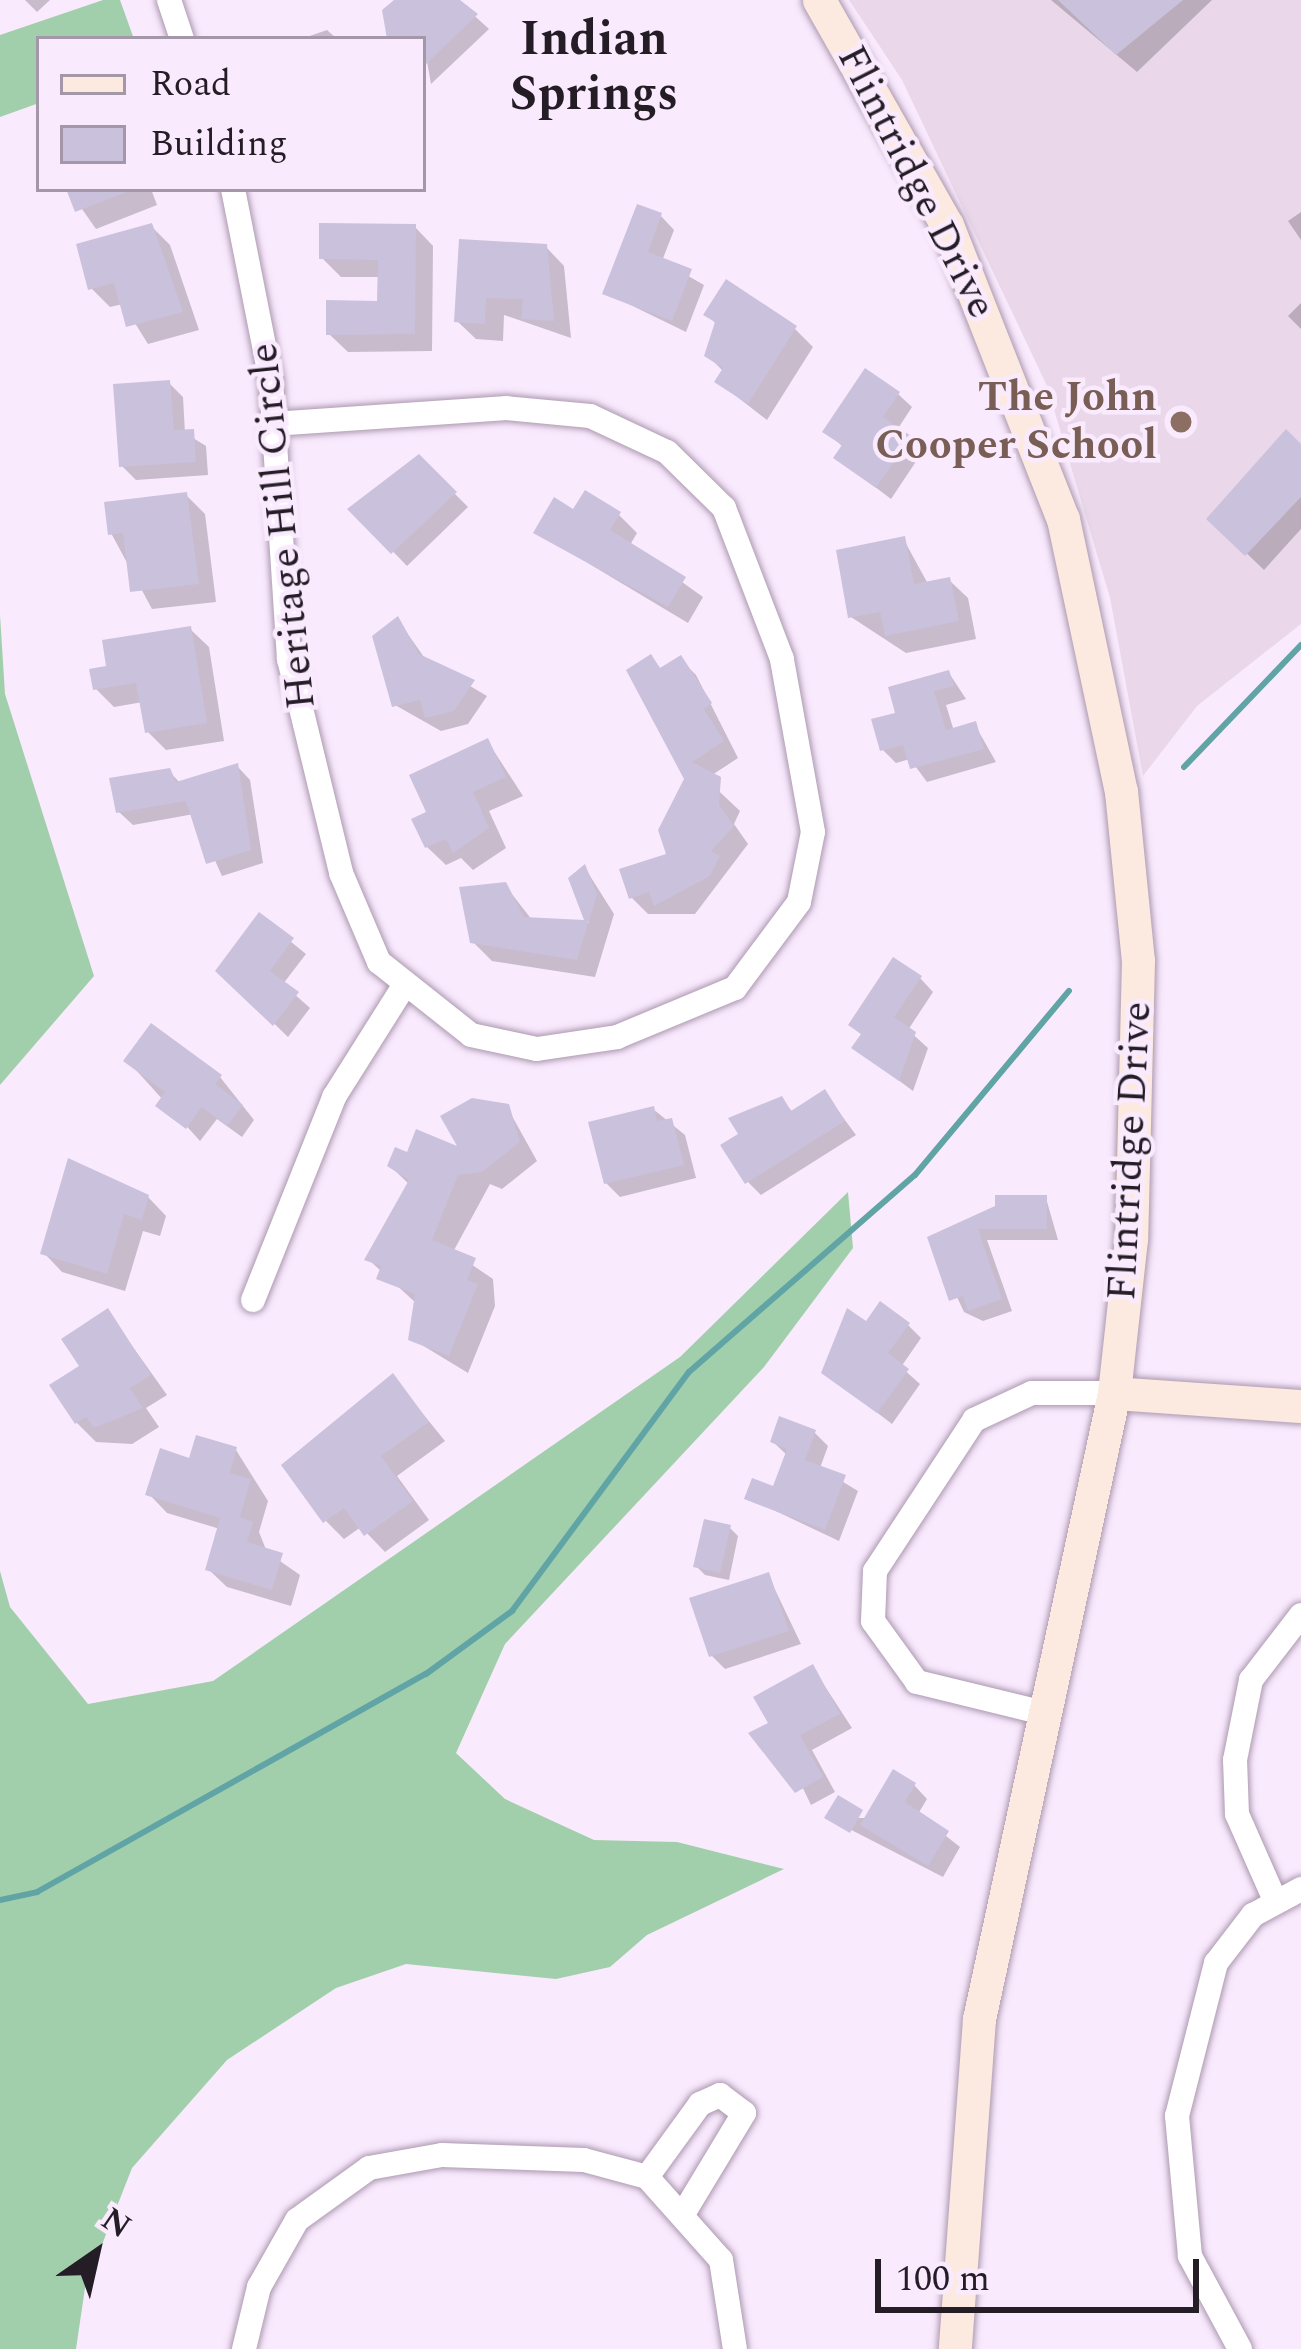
<!DOCTYPE html>
<html>
<head>
<meta charset="utf-8">
<style>
  body { margin:0 }
  #map { position:relative; width:1301px; height:2349px; overflow:hidden; background:#faeafe; font-family:Spectral,serif }
  div>[style] { position:absolute }
  [style*='--x'] { left:calc(var(--x)*1px); top:calc(var(--y)*1px); width:calc(var(--w)*1px); rotate:calc(var(--a)*1deg) }
  .education>* { inset:0; background:#ead8ea }
  .forest>* { inset:0; background:#a2cfab }
  .shadow>* { inset:0; background:#0003 }
  .stream>* { height:6px; margin:-3px; padding:0 3px; transform-origin:3px; border-radius:3px; background:#61a4a6 }
  .building>* { inset:0; background:#cac1dc }
  .roads { filter:drop-shadow(0 0 3px #ac99b0) drop-shadow(0 0 3px #ac99b0) }
  .street>* { height:24px; margin:-12px; padding:0 12px; transform-origin:12px; border-radius:12px; background:#fff }
  .secondary>* { height:33px; margin:-16.5px; padding:0 16.5px; transform-origin:16.5px; border-radius:16.5px; background:#fceae1 }
  .dots>* { width:33px; height:33px; translate:-50% -50%; box-sizing:border-box; border:6px solid #faeafe; border-radius:50% }
  span { translate:-50% -50%; white-space:nowrap; text-align:center; line-height:1.15; -webkit-text-stroke:9px #faeafe; paint-order:stroke }
  .street-label { font-size:42px; color:#241d26 }
  .education-label { font-size:42px; color:#785e54; font-weight:700 }
  .right { translate:-100% -50%; text-align:right }
  .quarter-label { font-size:48px; color:#241d26; font-weight:700 }
  .legend { position:absolute; left:36px; top:36px; width:390px; height:156px; box-sizing:border-box; background:#faeafe; border:3px solid #a498a8; margin:0; padding:15px 21px; list-style:none; font-size:36px; color:#241d26 }
  .legend li { display:flex; align-items:center; gap:24px; height:60px }
  .legend b { width:60px; border:3px solid #a498a8 }
  .north { position:absolute; left:36px; top:2193px; width:120px; height:120px; -webkit-text-stroke:9px #faeafe; paint-order:stroke; rotate:34deg; font-size:33px; font-weight:700; line-height:48px; text-align:center; color:#241d26 }
  .north::after { content:''; display:block; margin:auto; width:42px; height:54px; background:#241d26; clip-path:polygon(50% 0,100% 100%,50% 72%,0 100%) }
  .scale { position:absolute; left:875px; top:2259px; width:324px; height:54px; box-sizing:border-box; border:6px solid #241d26; border-top:0; padding-left:15px; font-size:36px; line-height:42px; white-space:nowrap; color:#241d26; -webkit-text-stroke:9px #faeafe; paint-order:stroke }
</style>
</head>
<body>
<div id="map">
  <div class="education">
    <i style="clip-path:polygon(849px 0,1301px 0,1301px 624px,1197px 706px,1143px 776px,1110px 598px,1047px 386px,902px 80px)"></i>
  </div>
  <div class="forest">
    <i style="clip-path:polygon(103px 0,120px 0,134px 39px,39px 39px,39px 103px,0 117px,0 35px)"></i>
    <i style="clip-path:polygon(0 615px,5px 694px,94px 976px,0 1085px)"></i>
    <i style="clip-path:polygon(848px 1192px,853px 1248px,764px 1367px,505px 1644px,456px 1753px,505px 1799px,594px 1840px,677px 1842px,784px 1869px,647px 1935px,610px 1967px,556px 1979px,406px 1964px,336px 1988px,227px 2060px,132px 2168px,85px 2288px,76px 2349px,0 2349px,0 1571px,10px 1607px,88px 1704px,213px 1681px,680px 1357px)"></i>
  </div>
  <div class="shadow">
    <i style="clip-path:polygon(25px 0,50px 0,37px 12px)"></i>
    <i style="clip-path:polygon(411px 0,457px 0,489px 29px,431px 84px,423px 39px,393px 39px)"></i>
    <i style="clip-path:polygon(1051px 0,1212px 0,1137px 72px)"></i>
    <i style="clip-path:polygon(327px 30px,337px 39px,301px 39px)"></i>
    <i style="clip-path:polygon(68px 189px,151px 189px,157px 205px,96px 229px)"></i>
    <i style="clip-path:polygon(1301px 212px,1301px 240px,1288px 221px)"></i>
    <i style="clip-path:polygon(661px 216px,674px 230px,662px 261px,704px 285px,686px 332px,606px 293px)"></i>
    <i style="clip-path:polygon(152px 227px,170px 245px,199px 330px,148px 344px,123px 304px,110px 307px,91px 288px)"></i>
    <i style="clip-path:polygon(415px 227px,433px 246px,432px 351px,348px 352px,329px 334px,380px 304px,381px 277px,341px 277px,322px 258px)"></i>
    <i style="clip-path:polygon(546px 247px,564px 266px,571px 338px,504px 315px,503px 341px,476px 339px,457px 321px)"></i>
    <i style="clip-path:polygon(1301px 303px,1301px 329px,1288px 316px)"></i>
    <i style="clip-path:polygon(707px 314px,795px 329px,813px 347px,767px 420px,718px 382px,724px 372px,707px 355px,717px 325px)"></i>
    <i style="clip-path:polygon(169px 383px,183px 397px,185px 433px,206px 446px,208px 475px,136px 480px,122px 466px)"></i>
    <i style="clip-path:polygon(898px 394px,912px 407px,897px 430px,923px 451px,891px 499px,837px 458px,844px 448px,826px 431px)"></i>
    <i style="clip-path:polygon(1301px 448px,1301px 529px,1264px 570px,1211px 519px)"></i>
    <i style="clip-path:polygon(419px 458px,468px 507px,407px 566px,352px 509px)"></i>
    <i style="clip-path:polygon(186px 495px,205px 514px,216px 602px,152px 609px,111px 533px)"></i>
    <i style="clip-path:polygon(574px 513px,619px 515px,637px 533px,630px 545px,703px 597px,688px 623px,536px 532px)"></i>
    <i style="clip-path:polygon(904px 540px,928px 584px,949px 580px,968px 598px,976px 639px,906px 653px,851px 617px)"></i>
    <i style="clip-path:polygon(398px 620px,426px 660px,487px 696px,468px 724px,441px 731px,395px 705px)"></i>
    <i style="clip-path:polygon(190px 629px,209px 647px,224px 741px,166px 750px,148px 732px,143px 702px,114px 707px,95px 688px,110px 668px)"></i>
    <i style="clip-path:polygon(650px 658px,662px 670px,680px 659px,696px 675px,738px 758px,706px 779px,740px 811px,734px 824px,748px 844px,695px 914px,648px 914px,631px 897px,669px 856px,687px 779px)"></i>
    <i style="clip-path:polygon(949px 673px,966px 699px,946px 705px,954px 731px,975px 725px,996px 762px,927px 782px,910px 759px,896px 763px,883px 750px,899px 715px)"></i>
    <i style="clip-path:polygon(488px 742px,523px 796px,489px 811px,506px 848px,473px 870px,461px 858px,446px 865px,427px 847px,430px 814px)"></i>
    <i style="clip-path:polygon(237px 766px,250px 780px,263px 863px,222px 876px,194px 814px,133px 825px,119px 812px,169px 771px,181px 784px)"></i>
    <i style="clip-path:polygon(585px 868px,614px 914px,595px 977px,492px 961px,473px 942px,505px 885px,532px 920px,589px 923px,572px 879px)"></i>
    <i style="clip-path:polygon(259px 916px,306px 954px,283px 984px,310px 1008px,288px 1037px,219px 970px)"></i>
    <i style="clip-path:polygon(920px 978px,933px 992px,908px 1030px,928px 1048px,913px 1091px,855px 1048px,863px 1036px,851px 1025px)"></i>
    <i style="clip-path:polygon(127px 1060px,220px 1077px,254px 1120px,242px 1137px,217px 1119px,200px 1141px)"></i>
    <i style="clip-path:polygon(825px 1093px,856px 1135px,761px 1195px,748px 1182px,781px 1100px,794px 1113px)"></i>
    <i style="clip-path:polygon(507px 1107px,537px 1161px,502px 1189px,490px 1184px,453px 1252px,493px 1279px,495px 1306px,468px 1373px,412px 1339px,417px 1304px,368px 1259px,410px 1185px,390px 1166px,464px 1152px)"></i>
    <i style="clip-path:polygon(653px 1109px,685px 1135px,696px 1178px,620px 1197px,606px 1183px)"></i>
    <i style="clip-path:polygon(148px 1197px,166px 1216px,160px 1236px,143px 1231px,125px 1291px,62px 1272px,44px 1253px)"></i>
    <i style="clip-path:polygon(1046px 1198px,1058px 1240px,987px 1240px,1012px 1311px,983px 1321px,964px 1312px,930px 1239px)"></i>
    <i style="clip-path:polygon(108px 1312px,167px 1395px,146px 1408px,159px 1427px,132px 1444px,96px 1442px,77px 1423px,83px 1367px)"></i>
    <i style="clip-path:polygon(867px 1325px,908px 1325px,921px 1338px,901px 1367px,920px 1384px,892px 1424px,824px 1372px)"></i>
    <i style="clip-path:polygon(393px 1377px,445px 1441px,397px 1476px,429px 1520px,385px 1552px,361px 1527px,344px 1539px,326px 1521px)"></i>
    <i style="clip-path:polygon(814px 1432px,828px 1446px,820px 1468px,858px 1491px,839px 1541px,748px 1498px,775px 1490px,788px 1456px,773px 1442px)"></i>
    <i style="clip-path:polygon(236px 1450px,268px 1501px,259px 1532px,267px 1552px,300px 1575px,291px 1606px,227px 1587px,208px 1569px,220px 1529px,167px 1513px,149px 1494px,191px 1461px)"></i>
    <i style="clip-path:polygon(730px 1528px,738px 1536px,729px 1580px,705px 1575px,696px 1566px)"></i>
    <i style="clip-path:polygon(768px 1575px,801px 1644px,725px 1669px,711px 1655px)"></i>
    <i style="clip-path:polygon(813px 1668px,852px 1728px,812px 1750px,835px 1792px,811px 1805px,772px 1724px)"></i>
    <i style="clip-path:polygon(914px 1785px,927px 1799px,918px 1814px,960px 1847px,943px 1877px,828px 1818px,867px 1818px)"></i>
  </div>
  <div class="stream">
    <i style="--x:1184;--y:767;--w:169;--a:-46.2"></i>
    <i style="--x:0;--y:1900;--w:38;--a:-12"></i>
    <i style="--x:37;--y:1892;--w:446;--a:-29.3"></i>
    <i style="--x:426;--y:1674;--w:107;--a:-36.2"></i>
    <i style="--x:512;--y:1611;--w:297;--a:-53.5"></i>
    <i style="--x:689;--y:1372;--w:300;--a:-41.1"></i>
    <i style="--x:915;--y:1175;--w:240;--a:-50.1"></i>
  </div>
  <div class="building">
    <i style="clip-path:polygon(394px 0,460px 0,478px 14px,423px 67px,423px 39px,387px 39px,382px 10px)"></i>
    <i style="clip-path:polygon(1058px 0,1183px 0,1116px 55px)"></i>
    <i style="clip-path:polygon(66px 189px,131px 189px,132px 190px,75px 212px)"></i>
    <i style="clip-path:polygon(637px 204px,662px 213px,648px 252px,692px 269px,672px 321px,602px 294px)"></i>
    <i style="clip-path:polygon(152px 223px,183px 312px,126px 327px,114px 283px,88px 290px,76px 244px)"></i>
    <i style="clip-path:polygon(319px 223px,416px 224px,415px 334px,326px 335px,326px 300px,377px 301px,378px 260px,319px 259px)"></i>
    <i style="clip-path:polygon(459px 239px,547px 244px,554px 321px,521px 319px,523px 299px,486px 298px,485px 324px,454px 322px)"></i>
    <i style="clip-path:polygon(726px 279px,797px 326px,748px 404px,714px 382px,723px 368px,704px 356px,715px 322px,703px 315px)"></i>
    <i style="clip-path:polygon(865px 368px,900px 392px,883px 417px,911px 436px,876px 488px,833px 458px,842px 445px,822px 432px)"></i>
    <i style="clip-path:polygon(170px 380px,174px 430px,194px 429px,196px 462px,119px 467px,113px 384px)"></i>
    <i style="clip-path:polygon(1286px 429px,1301px 444px,1301px 497px,1245px 556px,1206px 519px)"></i>
    <i style="clip-path:polygon(419px 454px,457px 492px,391px 554px,347px 509px)"></i>
    <i style="clip-path:polygon(585px 490px,621px 512px,610px 530px,686px 577px,668px 607px,533px 533px,554px 497px,573px 509px)"></i>
    <i style="clip-path:polygon(187px 492px,199px 584px,130px 592px,123px 533px,108px 535px,104px 502px)"></i>
    <i style="clip-path:polygon(905px 536px,914px 584px,950px 577px,959px 621px,885px 636px,880px 612px,848px 618px,836px 550px)"></i>
    <i style="clip-path:polygon(398px 616px,419px 654px,475px 680px,454px 711px,425px 718px,420px 700px,392px 707px,372px 636px)"></i>
    <i style="clip-path:polygon(191px 626px,207px 723px,145px 733px,136px 683px,93px 690px,89px 669px,106px 666px,102px 640px)"></i>
    <i style="clip-path:polygon(651px 654px,660px 668px,681px 655px,712px 703px,704px 709px,724px 741px,692px 762px,721px 777px,719px 805px,734px 826px,711px 851px,720px 856px,710px 876px,654px 906px,649px 892px,629px 899px,619px 869px,666px 854px,658px 830px,684px 779px,626px 670px)"></i>
    <i style="clip-path:polygon(949px 670px,954px 686px,934px 691px,946px 730px,976px 721px,984px 749px,910px 769px,903px 745px,880px 751px,871px 719px,895px 713px,888px 687px)"></i>
    <i style="clip-path:polygon(488px 738px,506px 777px,473px 792px,489px 828px,453px 853px,446px 839px,425px 848px,411px 819px,426px 812px,409px 775px)"></i>
    <i style="clip-path:polygon(238px 763px,251px 850px,206px 864px,186px 801px,116px 813px,109px 778px,170px 768px,176px 782px)"></i>
    <i style="clip-path:polygon(585px 864px,597px 894px,577px 960px,470px 943px,459px 887px,506px 882px,524px 917px,584px 920px,568px 878px)"></i>
    <i style="clip-path:polygon(259px 912px,294px 938px,270px 971px,299px 992px,273px 1026px,215px 971px)"></i>
    <i style="clip-path:polygon(893px 957px,922px 976px,894px 1017px,916px 1032px,899px 1081px,851px 1048px,861px 1034px,848px 1025px)"></i>
    <i style="clip-path:polygon(151px 1023px,222px 1075px,215px 1084px,243px 1105px,227px 1126px,202px 1107px,186px 1129px,155px 1106px,165px 1092px,123px 1061px)"></i>
    <i style="clip-path:polygon(825px 1089px,845px 1121px,745px 1184px,720px 1145px,738px 1134px,728px 1118px,782px 1096px,791px 1111px)"></i>
    <i style="clip-path:polygon(472px 1098px,509px 1104px,520px 1142px,482px 1172px,458px 1175px,432px 1240px,476px 1258px,467px 1280px,478px 1284px,449px 1356px,408px 1340px,415px 1294px,376px 1279px,381px 1266px,364px 1260px,409px 1180px,387px 1166px,395px 1147px,407px 1152px,416px 1129px,457px 1146px,440px 1116px)"></i>
    <i style="clip-path:polygon(654px 1106px,657px 1121px,672px 1118px,684px 1165px,604px 1184px,588px 1122px)"></i>
    <i style="clip-path:polygon(68px 1158px,149px 1195px,142px 1220px,124px 1214px,107px 1274px,40px 1254px)"></i>
    <i style="clip-path:polygon(995px 1195px,1047px 1195px,1047px 1229px,978px 1229px,1002px 1299px,968px 1311px,963px 1296px,949px 1301px,927px 1237px,995px 1206px)"></i>
    <i style="clip-path:polygon(880px 1301px,910px 1323px,888px 1353px,909px 1369px,877px 1413px,821px 1373px,847px 1308px,866px 1321px)"></i>
    <i style="clip-path:polygon(108px 1308px,151px 1375px,130px 1388px,143px 1408px,94px 1428px,86px 1417px,75px 1424px,49px 1385px,79px 1366px,61px 1339px)"></i>
    <i style="clip-path:polygon(393px 1373px,429px 1422px,381px 1456px,413px 1501px,364px 1536px,344px 1508px,323px 1523px,281px 1465px)"></i>
    <i style="clip-path:polygon(779px 1416px,816px 1430px,805px 1460px,846px 1475px,825px 1530px,744px 1499px,752px 1478px,773px 1486px,787px 1449px,770px 1442px)"></i>
    <i style="clip-path:polygon(196px 1435px,237px 1447px,230px 1473px,251px 1479px,240px 1517px,253px 1522px,247px 1542px,283px 1553px,272px 1590px,205px 1570px,220px 1518px,145px 1495px,160px 1448px,189px 1458px)"></i>
    <i style="clip-path:polygon(704px 1519px,731px 1525px,720px 1573px,693px 1567px)"></i>
    <i style="clip-path:polygon(769px 1572px,789px 1631px,709px 1657px,689px 1598px)"></i>
    <i style="clip-path:polygon(813px 1664px,840px 1714px,800px 1735px,823px 1777px,795px 1793px,748px 1733px,768px 1723px,753px 1697px)"></i>
    <i style="clip-path:polygon(893px 1769px,916px 1783px,905px 1802px,949px 1831px,928px 1866px,860px 1825px)"></i>
    <i style="clip-path:polygon(838px 1795px,863px 1810px,850px 1833px,824px 1818px)"></i>
  </div>
  <div class="roads">
    <div class="street">
      <i style="--x:169;--y:0;--w:41;--a:71.6"></i>
      <i style="--x:233;--y:189;--w:196;--a:78.8"></i>
      <i style="--x:271;--y:381;--w:279;--a:86.3"></i>
      <i style="--x:289;--y:659;--w:220;--a:76.3"></i>
      <i style="--x:341;--y:873;--w:97;--a:66.9"></i>
      <i style="--x:379;--y:962;--w:117;--a:38.4"></i>
      <i style="--x:471;--y:1035;--w:67;--a:12"></i>
      <i style="--x:537;--y:1049;--w:81;--a:-8.5"></i>
      <i style="--x:617;--y:1037;--w:128;--a:-22.6"></i>
      <i style="--x:735;--y:988;--w:107;--a:-53.3"></i>
      <i style="--x:799;--y:902;--w:71;--a:-78.7"></i>
      <i style="--x:813;--y:832;--w:176;--a:-100.2"></i>
      <i style="--x:782;--y:659;--w:162;--a:-111"></i>
      <i style="--x:724;--y:508;--w:80;--a:-135.5"></i>
      <i style="--x:667;--y:452;--w:85;--a:-154.9"></i>
      <i style="--x:590;--y:416;--w:84;--a:-174.6"></i>
      <i style="--x:506;--y:408;--w:233;--a:176.1"></i>
      <i style="--x:253;--y:1300;--w:219;--a:-68.2"></i>
      <i style="--x:334;--y:1097;--w:128;--a:-57.8"></i>
      <i style="--x:1040;--y:1712;--w:127;--a:-166.3"></i>
      <i style="--x:917;--y:1682;--w:75;--a:-125.8"></i>
      <i style="--x:873;--y:1621;--w:50;--a:-87.7"></i>
      <i style="--x:875;--y:1571;--w:181;--a:-56.7"></i>
      <i style="--x:974;--y:1420;--w:64;--a:-25"></i>
      <i style="--x:1032;--y:1393;--w:82;--a:0"></i>
      <i style="--x:1274;--y:1898;--w:92;--a:-113.8"></i>
      <i style="--x:1237;--y:1814;--w:54;--a:-92.1"></i>
      <i style="--x:1235;--y:1760;--w:82;--a:-78.7"></i>
      <i style="--x:1251;--y:1680;--w:82;--a:-52.4"></i>
      <i style="--x:647;--y:2177;--w:90;--a:-54"></i>
      <i style="--x:700;--y:2104;--w:22;--a:-24"></i>
      <i style="--x:720;--y:2095;--w:30;--a:37"></i>
      <i style="--x:744;--y:2113;--w:112;--a:121.1"></i>
      <i style="--x:244;--y:2349;--w:64;--a:-76.4"></i>
      <i style="--x:259;--y:2287;--w:77;--a:-60.4"></i>
      <i style="--x:297;--y:2220;--w:89;--a:-35.8"></i>
      <i style="--x:369;--y:2168;--w:74;--a:-10.1"></i>
      <i style="--x:442;--y:2155;--w:142;--a:2"></i>
      <i style="--x:584;--y:2160;--w:65;--a:15.1"></i>
      <i style="--x:647;--y:2177;--w:111;--a:48.3"></i>
      <i style="--x:721;--y:2260;--w:90;--a:81.1"></i>
      <i style="--x:1240;--y:2349;--w:106;--a:-118.3"></i>
      <i style="--x:1190;--y:2256;--w:141;--a:-95.3"></i>
      <i style="--x:1177;--y:2116;--w:158;--a:-75.7"></i>
      <i style="--x:1216;--y:1963;--w:61;--a:-52.4"></i>
      <i style="--x:1253;--y:1915;--w:55;--a:-28.4"></i>
    </div>
    <div class="secondary">
      <i style="--x:819;--y:0;--w:259;--a:60.4"></i>
      <i style="--x:947;--y:225;--w:316;--a:68.5"></i>
      <i style="--x:1063;--y:519;--w:278;--a:78"></i>
      <i style="--x:1121;--y:791;--w:170;--a:84.3"></i>
      <i style="--x:1138;--y:960;--w:279;--a:91.4"></i>
      <i style="--x:1131;--y:1239;--w:155;--a:96.3"></i>
      <i style="--x:1114;--y:1393;--w:640;--a:102.17"></i>
      <i style="--x:979;--y:2019;--w:331;--a:94.2"></i>
      <i style="--x:1114;--y:1393;--w:187;--a:4"></i>
    </div>
  </div>
  <div class="dots">
    <i style="left:1181px;top:422px;background:#8d6e63"></i>
  </div>
  <div class="street-label">
    <span style="left:916px;top:182px;rotate:63deg">Flintridge Drive</span>
    <span style="left:283px;top:526px;rotate:-96deg">Heritage Hill Circle</span>
    <span style="left:1130px;top:1151px;rotate:-87deg">Flintridge Drive</span>
  </div>
  <div class="education-label">
    <span class="right" style="left:1157px;top:422px">The John<br>Cooper School</span>
  </div>
  <div class="quarter-label">
    <span style="left:594px;top:67px">Indian<br>Springs</span>
  </div>
  <ul class="legend">
  <li><b style="height:15px;background:#fceae1"></b>Road</li>
  <li><b style="height:33px;background:#cac1dc"></b>Building</li>
  </ul>
  <div class="north">N</div>
  <div class="scale">100 m</div>
</div>
</body>
</html>
